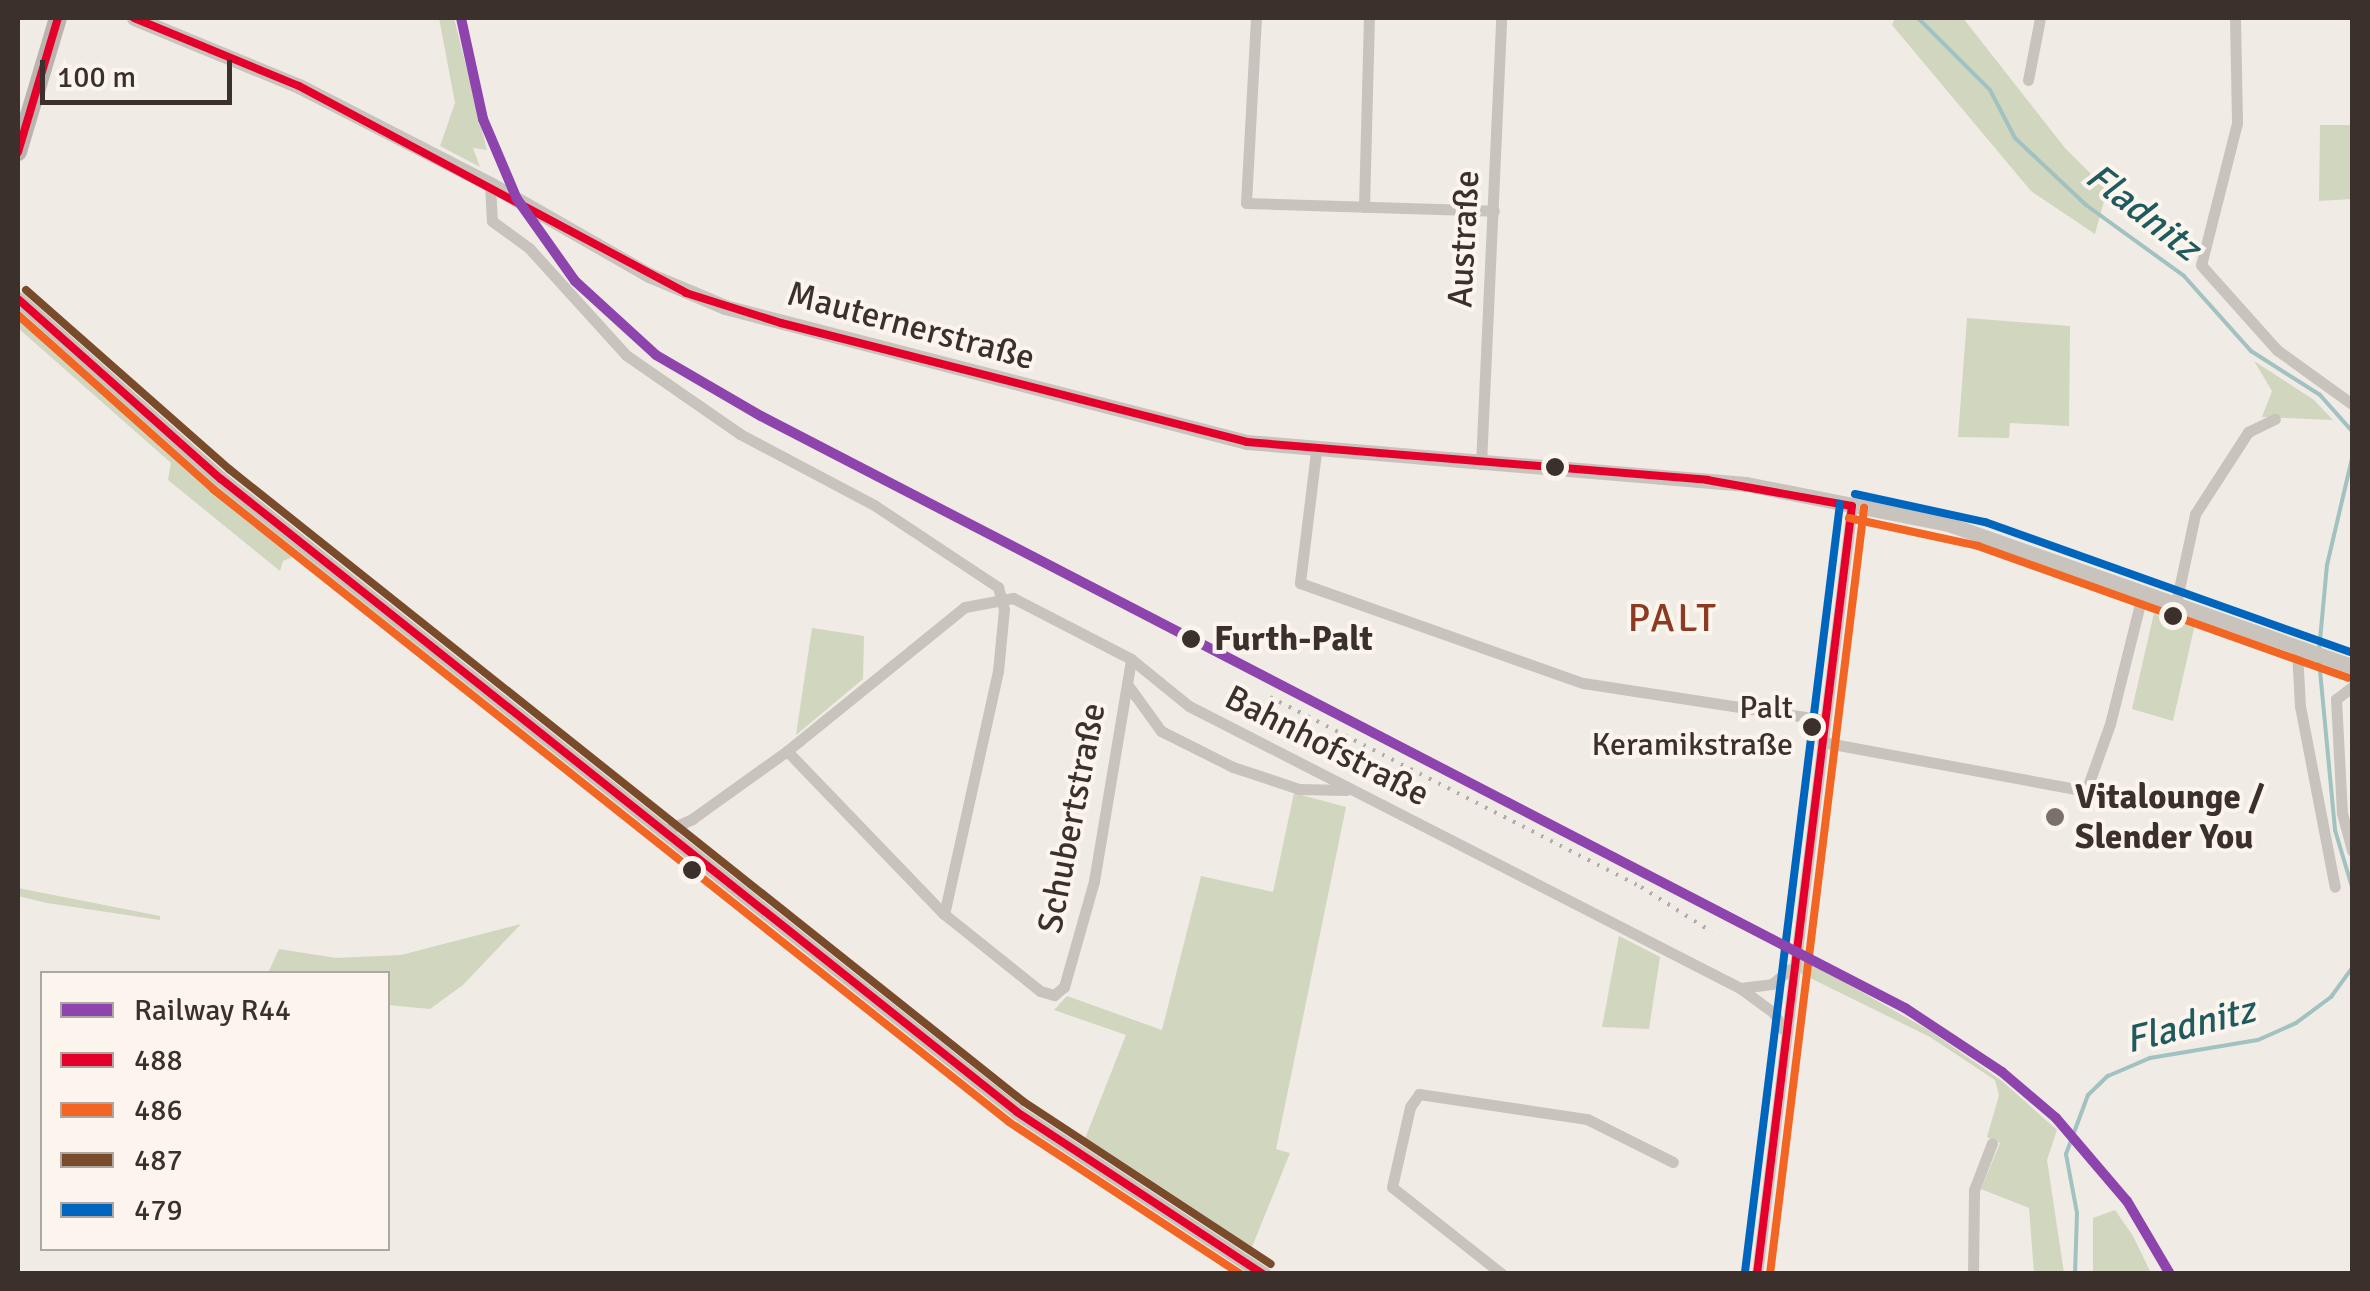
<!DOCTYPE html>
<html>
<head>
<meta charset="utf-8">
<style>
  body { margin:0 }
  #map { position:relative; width:2370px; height:1291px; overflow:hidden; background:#f0ebe5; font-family:Signika,sans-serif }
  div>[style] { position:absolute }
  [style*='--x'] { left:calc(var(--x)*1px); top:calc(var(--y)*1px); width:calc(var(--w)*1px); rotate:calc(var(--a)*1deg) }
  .green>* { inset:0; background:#d1d6bf }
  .stream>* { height:4px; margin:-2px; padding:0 2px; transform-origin:2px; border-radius:2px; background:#a1c2c1 }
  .minor>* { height:11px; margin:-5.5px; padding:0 5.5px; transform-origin:5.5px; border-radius:5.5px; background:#c9c3be }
  .tertiary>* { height:15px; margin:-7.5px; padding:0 7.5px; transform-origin:7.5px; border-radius:7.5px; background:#c9c3be }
  .secondary>* { height:18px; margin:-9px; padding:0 9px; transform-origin:9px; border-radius:9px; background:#bab3ae }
  .rail>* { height:4px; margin-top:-2px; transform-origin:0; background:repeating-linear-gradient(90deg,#b1aca8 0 2.5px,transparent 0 10.5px) }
  .bus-1>* { height:8px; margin:-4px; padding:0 4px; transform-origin:4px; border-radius:4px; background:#e4002b }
  .bus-2>* { height:8px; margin:-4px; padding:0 4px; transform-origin:4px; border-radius:4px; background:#f26522 }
  .bus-3>* { height:8px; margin:-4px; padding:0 4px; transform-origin:4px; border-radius:4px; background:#7a4b2a }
  .bus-4>* { height:8px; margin:-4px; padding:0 4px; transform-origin:4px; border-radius:4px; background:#0065bd }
  .rail-1>* { height:10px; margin:-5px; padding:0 5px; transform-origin:5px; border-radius:5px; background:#8e44ad }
  .dots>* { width:28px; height:28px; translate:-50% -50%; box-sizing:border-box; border:5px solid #fbf5ee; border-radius:50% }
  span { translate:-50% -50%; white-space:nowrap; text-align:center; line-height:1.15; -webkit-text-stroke:8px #fbf5ee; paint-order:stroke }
  .bus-label { font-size:32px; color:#3b302b }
  .right { translate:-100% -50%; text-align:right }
  .street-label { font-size:35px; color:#3b302b }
  .stop-label { font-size:35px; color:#3b302b; font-weight:700 }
  .left { translate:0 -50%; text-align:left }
  .poi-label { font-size:35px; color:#3b302b; font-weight:700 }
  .water-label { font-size:38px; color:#1f5a5e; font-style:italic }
  .quarter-label { font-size:40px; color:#8c3b22; letter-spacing:2.5px }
  .frame { position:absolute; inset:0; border:20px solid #3b302b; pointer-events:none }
  .legend { position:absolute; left:40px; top:971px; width:350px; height:280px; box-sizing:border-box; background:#fbf5ee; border:2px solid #aea6a0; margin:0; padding:12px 18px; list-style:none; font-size:30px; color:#3b302b }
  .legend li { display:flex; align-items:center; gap:20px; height:50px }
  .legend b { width:50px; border:2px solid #aea6a0 }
  .scale { position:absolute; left:40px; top:60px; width:192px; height:45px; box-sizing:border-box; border:5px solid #3b302b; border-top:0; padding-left:12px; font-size:30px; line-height:35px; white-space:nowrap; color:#3b302b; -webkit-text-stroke:8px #fbf5ee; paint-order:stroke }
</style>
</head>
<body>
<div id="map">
  <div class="green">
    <i style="clip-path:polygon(439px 18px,454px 18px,487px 150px,473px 148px,480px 167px,440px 146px,455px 103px)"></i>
    <i style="clip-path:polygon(1895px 18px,1963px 18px,2065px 148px,2107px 190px,2095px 234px,2031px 191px,1892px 25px)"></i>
    <i style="clip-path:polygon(2320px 125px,2352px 125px,2352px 199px,2319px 201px)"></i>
    <i style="clip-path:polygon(18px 310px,286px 540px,641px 824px,642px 832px,298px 555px,283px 561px,280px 571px,168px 480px,171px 463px,18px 328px)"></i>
    <i style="clip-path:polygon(1967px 318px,2070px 326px,2069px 426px,2010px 423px,2009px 438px,1958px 437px)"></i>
    <i style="clip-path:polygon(2254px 361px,2314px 400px,2333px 420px,2262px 417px,2272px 391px)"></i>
    <i style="clip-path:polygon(2154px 613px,2174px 625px,2177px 618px,2195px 624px,2173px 721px,2132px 709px)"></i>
    <i style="clip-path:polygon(812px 628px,864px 636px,863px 679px,796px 735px)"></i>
    <i style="clip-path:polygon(1294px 793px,1346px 807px,1276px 1149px,1290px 1153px,1252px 1247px,1084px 1141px,1126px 1035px,1054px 1010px,1067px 996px,1162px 1030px,1201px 876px,1273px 892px)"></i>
    <i style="clip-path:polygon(18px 888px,160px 916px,160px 920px,47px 903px,18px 896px)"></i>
    <i style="clip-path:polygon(521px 924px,463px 985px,430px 1009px,388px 1005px,388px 974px,268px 973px,279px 949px,336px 958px,401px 955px)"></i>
    <i style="clip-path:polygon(1619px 936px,1660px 957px,1649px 1029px,1602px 1027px)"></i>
    <i style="clip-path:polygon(1802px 958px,1930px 1031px,2002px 1081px,2057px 1130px,2047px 1160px,2064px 1273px,2034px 1273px,2029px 1208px,1981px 1189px,2000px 1143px,1987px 1137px,1999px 1095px,1995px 1080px,1930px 1037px,1798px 972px)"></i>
    <i style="clip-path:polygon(2115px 1210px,2133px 1236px,2151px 1273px,2093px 1273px,2093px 1218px)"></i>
  </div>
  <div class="stream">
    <i style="--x:1918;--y:18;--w:102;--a:45"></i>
    <i style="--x:1990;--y:90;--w:54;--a:62.5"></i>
    <i style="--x:2015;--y:138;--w:98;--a:43.3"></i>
    <i style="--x:2086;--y:205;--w:121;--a:35.9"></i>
    <i style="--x:2184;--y:276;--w:101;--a:48.2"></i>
    <i style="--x:2251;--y:351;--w:82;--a:32.5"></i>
    <i style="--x:2320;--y:395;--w:48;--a:48.4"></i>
    <i style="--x:2319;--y:651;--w:86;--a:-84.7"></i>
    <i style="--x:2327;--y:565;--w:110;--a:-76.8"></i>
    <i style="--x:2319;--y:660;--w:171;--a:84.6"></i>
    <i style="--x:2335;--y:830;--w:59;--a:73.4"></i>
    <i style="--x:2075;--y:1274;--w:61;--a:-88.1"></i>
    <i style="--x:2077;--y:1213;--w:60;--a:-100.6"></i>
    <i style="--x:2066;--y:1154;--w:63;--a:-69.6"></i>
    <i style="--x:2088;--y:1095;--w:28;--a:-44"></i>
    <i style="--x:2108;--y:1076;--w:46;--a:-23.2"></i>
    <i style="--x:2150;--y:1058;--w:109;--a:-9.5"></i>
    <i style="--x:2258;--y:1040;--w:42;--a:-24.1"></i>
    <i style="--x:2296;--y:1023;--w:44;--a:-36.6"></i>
    <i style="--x:2331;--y:997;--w:36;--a:-54"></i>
  </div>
  <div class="minor">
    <i style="--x:1256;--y:18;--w:185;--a:93.1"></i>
    <i style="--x:1246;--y:203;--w:248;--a:1.8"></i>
    <i style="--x:2235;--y:18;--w:105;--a:88.9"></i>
    <i style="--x:2237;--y:123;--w:146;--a:104.2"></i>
    <i style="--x:2201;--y:265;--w:114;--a:48.2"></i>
    <i style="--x:2277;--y:350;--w:92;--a:35.8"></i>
    <i style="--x:2028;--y:80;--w:63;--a:-79"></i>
    <i style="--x:490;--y:184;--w:37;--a:87"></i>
    <i style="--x:492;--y:221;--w:46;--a:36.1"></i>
    <i style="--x:529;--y:248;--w:144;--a:47.8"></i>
    <i style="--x:626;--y:355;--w:139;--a:34.7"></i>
    <i style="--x:740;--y:434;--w:152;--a:27.9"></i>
    <i style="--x:874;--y:505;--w:149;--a:33.5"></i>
    <i style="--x:998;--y:587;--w:23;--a:75"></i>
    <i style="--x:1004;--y:609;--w:62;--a:95.5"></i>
    <i style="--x:998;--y:671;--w:249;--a:102.5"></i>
    <i style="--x:944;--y:914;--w:123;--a:38.7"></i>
    <i style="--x:1040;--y:991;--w:15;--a:16"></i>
    <i style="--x:1054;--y:995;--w:13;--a:-39"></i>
    <i style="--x:1064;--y:987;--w:110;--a:-74.2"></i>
    <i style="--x:1094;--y:881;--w:225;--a:-80.5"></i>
    <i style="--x:1364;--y:207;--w:189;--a:-88.5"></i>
    <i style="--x:1316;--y:452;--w:132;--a:97"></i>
    <i style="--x:1300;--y:583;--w:300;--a:19.5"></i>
    <i style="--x:1583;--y:683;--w:245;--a:8.7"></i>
    <i style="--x:1481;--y:464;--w:446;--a:-87.4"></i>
    <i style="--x:2176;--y:603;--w:91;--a:-77.9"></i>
    <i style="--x:2195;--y:514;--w:98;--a:-57.1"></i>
    <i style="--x:2248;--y:432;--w:30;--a:-26"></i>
    <i style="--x:2297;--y:651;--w:55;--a:86.9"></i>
    <i style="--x:2300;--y:706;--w:184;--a:79.1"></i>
    <i style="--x:1127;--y:684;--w:58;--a:54.1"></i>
    <i style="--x:1161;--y:731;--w:80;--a:26.6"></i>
    <i style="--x:1233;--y:767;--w:70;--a:18.4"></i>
    <i style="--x:1299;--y:789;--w:47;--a:1.2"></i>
    <i style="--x:2352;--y:687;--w:20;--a:143"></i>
    <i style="--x:2336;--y:699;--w:114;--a:87"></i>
    <i style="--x:2342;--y:813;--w:39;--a:75"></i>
    <i style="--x:1822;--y:742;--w:269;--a:10.5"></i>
    <i style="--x:2086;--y:791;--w:71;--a:-70.3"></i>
    <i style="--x:2110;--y:724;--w:136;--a:-76"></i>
    <i style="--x:787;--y:751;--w:226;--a:46.1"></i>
    <i style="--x:662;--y:832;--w:33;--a:-23"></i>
    <i style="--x:692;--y:819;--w:117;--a:-35.6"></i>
    <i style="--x:787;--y:751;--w:229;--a:-39"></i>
    <i style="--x:965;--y:607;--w:49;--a:-10.6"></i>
    <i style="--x:1013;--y:598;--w:133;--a:27.3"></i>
    <i style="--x:1131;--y:659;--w:75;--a:39"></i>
    <i style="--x:1189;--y:706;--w:619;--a:27.1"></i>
    <i style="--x:1740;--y:988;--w:42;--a:36.3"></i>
    <i style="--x:1774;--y:1013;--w:18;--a:61"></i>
    <i style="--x:1740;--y:988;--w:32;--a:-7"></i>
    <i style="--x:1772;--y:984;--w:23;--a:-40"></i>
    <i style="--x:1502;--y:1274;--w:140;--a:-141.7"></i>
    <i style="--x:1392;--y:1187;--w:82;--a:-77.3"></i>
    <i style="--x:1410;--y:1107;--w:16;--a:-55"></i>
    <i style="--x:1419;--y:1094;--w:170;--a:8.5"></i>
    <i style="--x:1587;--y:1119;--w:96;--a:26.6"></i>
    <i style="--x:1757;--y:1274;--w:774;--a:-82.95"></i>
    <i style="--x:1973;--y:1274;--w:84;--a:-89.3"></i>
    <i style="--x:1974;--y:1190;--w:50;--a:-69"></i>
  </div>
  <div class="tertiary">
    <i style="--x:134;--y:18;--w:178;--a:22.4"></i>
    <i style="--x:299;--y:86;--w:215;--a:27.2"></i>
    <i style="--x:490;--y:184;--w:183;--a:29.8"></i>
    <i style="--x:649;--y:275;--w:82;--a:22.8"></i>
    <i style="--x:725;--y:307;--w:539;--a:14.5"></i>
    <i style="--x:1247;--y:442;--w:501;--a:4.81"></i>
    <i style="--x:1746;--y:484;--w:206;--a:11.2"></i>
    <i style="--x:1948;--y:524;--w:428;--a:19.4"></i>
    <i style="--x:18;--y:299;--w:271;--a:41.6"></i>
    <i style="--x:221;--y:479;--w:1017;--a:38.49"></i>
    <i style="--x:1017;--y:1112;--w:295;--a:33.3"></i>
  </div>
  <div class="secondary">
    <i style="--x:18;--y:152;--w:140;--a:-73.4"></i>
  </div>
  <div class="rail">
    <i style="--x:1270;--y:697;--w:417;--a:27.1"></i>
    <i style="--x:1641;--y:887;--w:84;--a:32.4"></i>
  </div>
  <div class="bus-1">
    <i style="--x:134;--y:18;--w:178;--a:22.4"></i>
    <i style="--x:299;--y:86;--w:439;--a:28.1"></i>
    <i style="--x:686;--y:293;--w:100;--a:17.5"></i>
    <i style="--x:781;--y:323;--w:481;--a:14.3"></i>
    <i style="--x:1247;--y:442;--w:462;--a:4.7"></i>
    <i style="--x:1707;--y:480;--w:147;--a:10.2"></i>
    <i style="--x:18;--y:152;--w:140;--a:-73.4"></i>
    <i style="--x:18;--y:299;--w:271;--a:41.6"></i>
    <i style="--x:221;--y:479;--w:1017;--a:38.49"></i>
    <i style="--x:1017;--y:1112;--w:295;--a:33.4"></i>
    <i style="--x:1757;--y:1274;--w:774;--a:-82.95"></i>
  </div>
  <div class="bus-2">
    <i style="--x:18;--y:315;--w:261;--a:41.7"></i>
    <i style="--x:213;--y:489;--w:1017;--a:38.49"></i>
    <i style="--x:1009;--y:1122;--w:277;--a:33.3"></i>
    <i style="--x:1849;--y:518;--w:132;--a:12.2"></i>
    <i style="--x:1978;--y:546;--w:393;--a:19.6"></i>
    <i style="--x:1770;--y:1274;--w:772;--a:-83"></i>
  </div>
  <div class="bus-3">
    <i style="--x:26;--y:290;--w:271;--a:41.4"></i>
    <i style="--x:229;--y:469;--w:1016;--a:38.53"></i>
    <i style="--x:1024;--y:1102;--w:295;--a:33.3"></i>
  </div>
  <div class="bus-4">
    <i style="--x:1855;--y:494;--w:133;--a:12.2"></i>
    <i style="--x:1985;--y:522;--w:390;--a:19.6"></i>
    <i style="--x:1745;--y:1272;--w:774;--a:-82.95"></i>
  </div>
  <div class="rail-1">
    <i style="--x:461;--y:18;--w:103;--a:77.7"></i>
    <i style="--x:483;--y:119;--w:87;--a:67"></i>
    <i style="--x:517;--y:199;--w:100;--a:54.7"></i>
    <i style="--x:575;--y:281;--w:110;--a:42.4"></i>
    <i style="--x:656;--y:355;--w:121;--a:30.2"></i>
    <i style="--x:761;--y:416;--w:1288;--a:27.36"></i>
    <i style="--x:1905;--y:1008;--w:116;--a:33.4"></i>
    <i style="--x:2002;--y:1072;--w:71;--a:40.4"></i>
    <i style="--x:2056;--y:1118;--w:109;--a:49.5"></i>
    <i style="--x:2127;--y:1201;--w:85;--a:59.5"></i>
  </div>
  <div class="dots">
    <i style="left:1555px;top:467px;background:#3b302b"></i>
    <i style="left:2173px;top:616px;background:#3b302b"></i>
    <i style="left:1191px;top:639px;background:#3b302b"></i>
    <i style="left:1812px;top:727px;background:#3b302b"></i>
    <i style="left:2055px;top:817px;background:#7a716c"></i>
    <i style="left:692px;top:870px;background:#3b302b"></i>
  </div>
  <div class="bus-label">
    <span class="right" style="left:1793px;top:727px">Palt<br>Keramikstraße</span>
  </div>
  <div class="street-label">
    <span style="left:1464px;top:239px;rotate:-87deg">Austraße</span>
    <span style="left:911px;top:326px;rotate:15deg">Mauternerstraße</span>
    <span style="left:1327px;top:746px;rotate:27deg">Bahnhofstraße</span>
    <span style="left:1072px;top:818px;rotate:-79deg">Schubertstraße</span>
  </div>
  <div class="stop-label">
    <span class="left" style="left:1214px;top:639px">Furth-Palt</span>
  </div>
  <div class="poi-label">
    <span class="left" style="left:2075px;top:817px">Vitalounge /<br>Slender You</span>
  </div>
  <div class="water-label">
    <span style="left:2143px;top:212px;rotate:38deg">Fladnitz</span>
    <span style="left:2190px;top:1025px;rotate:-14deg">Fladnitz</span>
  </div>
  <div class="quarter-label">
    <span style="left:1673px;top:618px">PALT</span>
  </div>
  <div class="frame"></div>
  <ul class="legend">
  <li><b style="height:12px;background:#8e44ad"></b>Railway R44</li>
  <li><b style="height:12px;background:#e4002b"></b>488</li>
  <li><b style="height:12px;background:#f26522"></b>486</li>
  <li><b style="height:12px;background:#7a4b2a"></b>487</li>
  <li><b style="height:12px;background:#0065bd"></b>479</li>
  </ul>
  <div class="scale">100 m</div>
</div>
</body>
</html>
